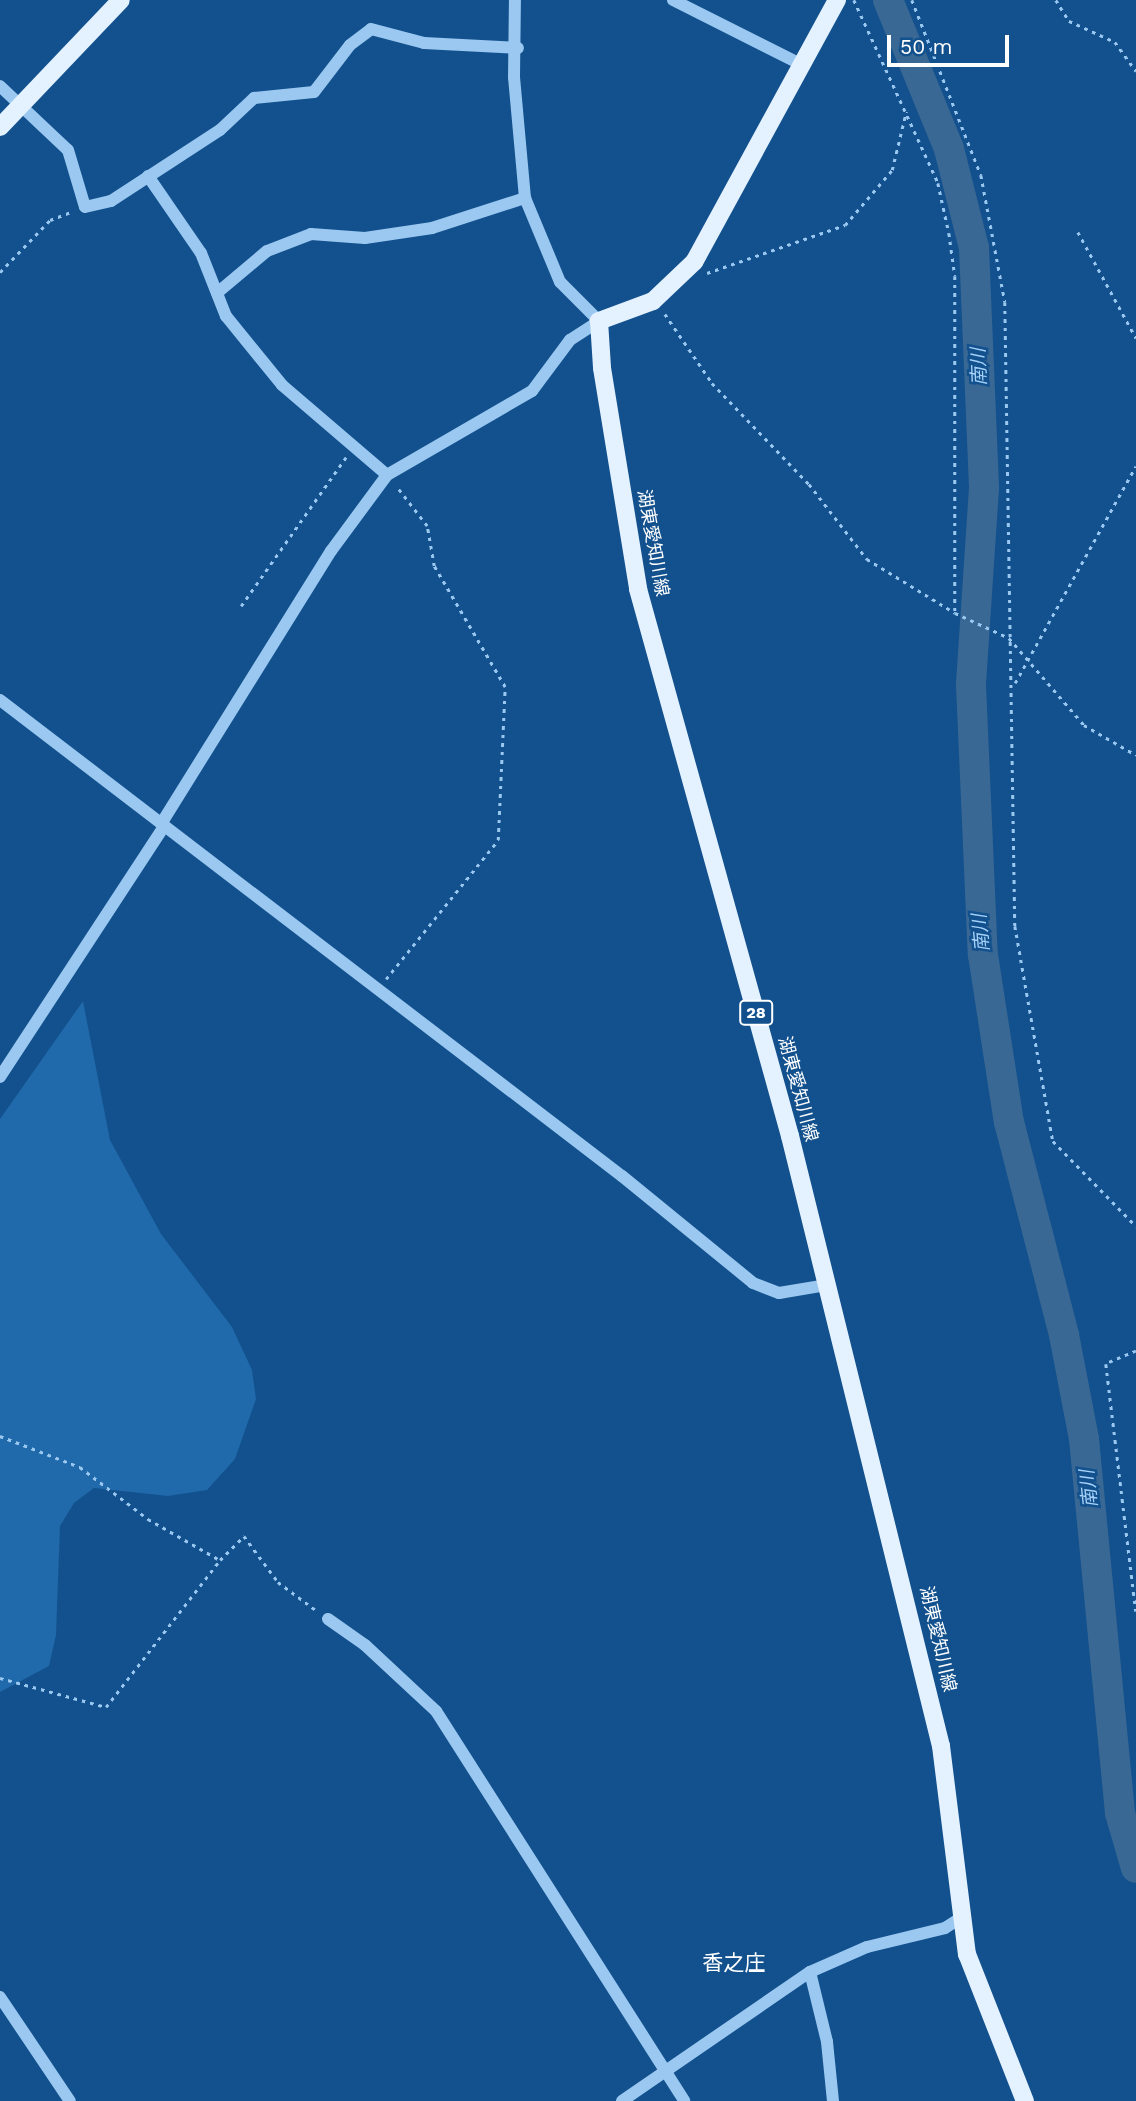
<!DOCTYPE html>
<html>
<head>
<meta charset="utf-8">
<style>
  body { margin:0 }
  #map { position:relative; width:1136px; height:2101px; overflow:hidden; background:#12518d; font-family:"Work Sans","Noto Sans JP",sans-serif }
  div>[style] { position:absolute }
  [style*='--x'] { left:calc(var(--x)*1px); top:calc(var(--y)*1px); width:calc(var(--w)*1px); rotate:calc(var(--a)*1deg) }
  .green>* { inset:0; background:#2069aa }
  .river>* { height:30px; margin:-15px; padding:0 15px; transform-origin:15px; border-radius:15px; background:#3a6894 }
  .path>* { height:2.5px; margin-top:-1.25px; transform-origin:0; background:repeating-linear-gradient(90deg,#9ac8f1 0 3.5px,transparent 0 8.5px) }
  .minor>* { height:12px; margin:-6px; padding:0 6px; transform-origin:6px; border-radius:6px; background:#9ac8f1 }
  .major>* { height:18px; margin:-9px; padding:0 9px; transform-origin:9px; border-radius:9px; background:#e4f1ff }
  span { translate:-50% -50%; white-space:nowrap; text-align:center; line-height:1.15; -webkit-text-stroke:5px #12518d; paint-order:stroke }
  .shield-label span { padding:2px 5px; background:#12518d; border:2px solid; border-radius:5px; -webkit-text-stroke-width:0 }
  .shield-label { font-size:16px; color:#fff; font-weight:700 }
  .street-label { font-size:18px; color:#fff }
  .water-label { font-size:19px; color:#a6d2f9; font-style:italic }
  .quarter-label { font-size:21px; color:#fff }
  .scale { position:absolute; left:887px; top:35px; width:122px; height:32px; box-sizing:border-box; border:4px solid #fff; border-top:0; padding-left:9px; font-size:21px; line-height:24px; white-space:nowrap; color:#fff; -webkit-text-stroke:5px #12518d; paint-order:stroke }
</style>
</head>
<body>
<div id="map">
  <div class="green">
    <i style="clip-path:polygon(83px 1001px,110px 1140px,161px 1234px,232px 1327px,252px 1370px,256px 1399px,235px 1459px,207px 1490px,168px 1496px,94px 1488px,74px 1503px,60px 1526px,56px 1635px,49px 1666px,0 1692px,0 1119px)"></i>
  </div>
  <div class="river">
    <i style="--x:888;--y:0;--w:161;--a:67.7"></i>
    <i style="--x:949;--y:149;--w:102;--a:75.8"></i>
    <i style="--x:974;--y:248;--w:240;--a:87.6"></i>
    <i style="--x:984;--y:488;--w:197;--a:93.8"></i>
    <i style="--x:971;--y:685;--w:270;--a:87.5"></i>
    <i style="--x:983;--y:955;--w:169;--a:81.2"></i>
    <i style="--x:1009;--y:1122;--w:220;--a:75.5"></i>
    <i style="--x:1064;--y:1335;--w:106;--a:79.1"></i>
    <i style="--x:1084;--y:1439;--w:376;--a:84.5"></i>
    <i style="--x:1120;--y:1813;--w:57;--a:73.8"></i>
  </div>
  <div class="path">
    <i style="--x:854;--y:0;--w:201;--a:65.3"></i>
    <i style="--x:938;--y:183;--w:51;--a:77.6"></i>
    <i style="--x:949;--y:233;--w:43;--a:82.1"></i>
    <i style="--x:955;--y:276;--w:337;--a:90"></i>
    <i style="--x:912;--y:0;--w:188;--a:68.5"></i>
    <i style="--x:981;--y:175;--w:129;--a:79.3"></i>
    <i style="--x:1005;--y:302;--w:624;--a:89.08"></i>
    <i style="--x:1015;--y:926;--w:218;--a:80"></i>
    <i style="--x:1053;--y:1141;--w:119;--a:45.7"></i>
    <i style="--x:1056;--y:0;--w:25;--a:58"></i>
    <i style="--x:1069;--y:21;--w:51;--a:24.5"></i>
    <i style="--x:1115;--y:42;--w:36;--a:54"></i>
    <i style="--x:1078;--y:232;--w:121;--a:61.3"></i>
    <i style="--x:0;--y:272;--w:72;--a:-46.1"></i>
    <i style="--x:50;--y:220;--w:22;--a:-21"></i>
    <i style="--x:707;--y:273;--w:146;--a:-19.2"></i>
    <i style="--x:845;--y:225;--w:72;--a:-49.5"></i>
    <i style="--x:892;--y:170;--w:60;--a:-76.4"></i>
    <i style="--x:665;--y:314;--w:83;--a:55.7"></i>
    <i style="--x:712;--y:383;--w:140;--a:46.2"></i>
    <i style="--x:809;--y:484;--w:95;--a:52.3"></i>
    <i style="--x:867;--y:559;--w:103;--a:31.5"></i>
    <i style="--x:955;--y:613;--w:60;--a:24.8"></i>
    <i style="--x:1009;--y:638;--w:115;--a:49.2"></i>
    <i style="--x:1084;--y:725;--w:60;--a:30"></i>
    <i style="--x:241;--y:606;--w:182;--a:-54.8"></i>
    <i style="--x:1015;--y:683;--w:248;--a:-60.9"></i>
    <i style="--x:386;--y:979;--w:179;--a:-51.1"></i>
    <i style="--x:498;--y:840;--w:153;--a:-87.4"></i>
    <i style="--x:505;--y:687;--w:140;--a:-120.4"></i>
    <i style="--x:434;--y:566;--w:41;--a:-99.9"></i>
    <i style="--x:427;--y:526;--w:51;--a:-127.8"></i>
    <i style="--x:1136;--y:1351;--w:33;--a:157"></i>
    <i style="--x:1106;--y:1364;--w:249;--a:83.1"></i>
    <i style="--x:0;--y:1436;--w:86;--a:21.2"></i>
    <i style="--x:80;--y:1467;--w:86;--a:37.4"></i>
    <i style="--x:148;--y:1519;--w:83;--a:29.7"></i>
    <i style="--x:220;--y:1560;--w:34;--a:-45"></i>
    <i style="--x:244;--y:1536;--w:57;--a:53.5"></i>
    <i style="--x:278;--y:1582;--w:49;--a:36.6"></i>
    <i style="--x:0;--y:1678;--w:110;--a:15.3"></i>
    <i style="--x:106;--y:1707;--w:186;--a:-52.2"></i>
  </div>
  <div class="minor">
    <i style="--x:673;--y:0;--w:144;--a:26.7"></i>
    <i style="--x:0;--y:86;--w:93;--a:43.3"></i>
    <i style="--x:68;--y:150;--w:59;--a:73.4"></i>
    <i style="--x:85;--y:207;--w:27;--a:-13"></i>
    <i style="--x:111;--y:201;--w:130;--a:-33.1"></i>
    <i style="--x:220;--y:130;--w:47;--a:-43.3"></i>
    <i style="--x:254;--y:98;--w:60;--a:-5.7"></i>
    <i style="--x:314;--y:92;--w:59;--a:-52.5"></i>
    <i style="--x:350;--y:45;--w:26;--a:-37"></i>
    <i style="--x:371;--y:29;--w:55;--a:14.8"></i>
    <i style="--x:424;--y:43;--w:94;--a:3"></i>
    <i style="--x:148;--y:176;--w:93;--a:55.5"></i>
    <i style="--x:201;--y:253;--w:68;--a:68.4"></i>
    <i style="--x:226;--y:316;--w:89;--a:50.9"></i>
    <i style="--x:282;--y:385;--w:138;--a:40.6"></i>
    <i style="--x:217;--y:293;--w:65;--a:-40"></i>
    <i style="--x:267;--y:251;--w:47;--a:-21.1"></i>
    <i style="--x:311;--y:234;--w:54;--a:4.2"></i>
    <i style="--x:365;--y:238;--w:68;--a:-8.5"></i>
    <i style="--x:432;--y:228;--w:98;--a:-17.9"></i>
    <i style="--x:0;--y:700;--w:783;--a:37.43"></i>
    <i style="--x:622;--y:1176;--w:169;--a:39.2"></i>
    <i style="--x:753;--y:1283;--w:28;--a:21"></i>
    <i style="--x:779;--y:1293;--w:49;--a:-9.5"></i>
    <i style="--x:161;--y:824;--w:322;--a:-58.1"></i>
    <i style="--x:331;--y:551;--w:94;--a:-53.6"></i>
    <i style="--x:387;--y:475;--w:168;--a:-30.1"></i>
    <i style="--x:532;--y:391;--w:64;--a:-53.3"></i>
    <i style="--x:570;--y:340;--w:35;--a:-33"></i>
    <i style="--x:599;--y:321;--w:55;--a:-135"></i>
    <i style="--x:560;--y:282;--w:91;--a:-112.6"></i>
    <i style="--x:525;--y:198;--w:121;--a:-95.2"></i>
    <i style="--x:514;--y:77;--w:77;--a:-89.3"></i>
    <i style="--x:0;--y:1077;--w:300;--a:-56.8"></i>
    <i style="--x:328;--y:1619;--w:45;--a:35.1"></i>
    <i style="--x:365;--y:1645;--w:97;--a:42.9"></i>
    <i style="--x:436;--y:1711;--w:462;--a:57.5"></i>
    <i style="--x:810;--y:1972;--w:72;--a:76.3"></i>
    <i style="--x:827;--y:2042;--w:59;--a:84.2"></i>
    <i style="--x:0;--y:1997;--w:125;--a:56.1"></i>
    <i style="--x:622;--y:2101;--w:228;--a:-34.5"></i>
    <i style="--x:810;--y:1972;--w:62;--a:-23.7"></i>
    <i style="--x:867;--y:1947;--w:80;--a:-13.7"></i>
    <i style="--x:945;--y:1928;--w:17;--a:-33"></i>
  </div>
  <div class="major">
    <i style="--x:837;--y:0;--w:298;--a:118.6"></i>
    <i style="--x:694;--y:262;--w:57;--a:136.4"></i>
    <i style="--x:653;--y:301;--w:58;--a:159.7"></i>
    <i style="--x:599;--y:321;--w:47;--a:86.3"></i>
    <i style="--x:602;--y:368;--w:224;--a:80.7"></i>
    <i style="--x:638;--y:589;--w:568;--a:74.47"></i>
    <i style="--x:790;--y:1136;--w:628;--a:76.1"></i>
    <i style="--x:941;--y:1746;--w:210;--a:82.9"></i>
    <i style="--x:967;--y:1954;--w:158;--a:68.5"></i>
    <i style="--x:0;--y:127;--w:175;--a:-46.4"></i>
  </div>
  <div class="shield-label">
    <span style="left:756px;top:1013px">28</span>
  </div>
  <div class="street-label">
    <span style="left:653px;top:543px;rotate:80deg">湖東愛知川線</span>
    <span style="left:798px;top:1089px;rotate:75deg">湖東愛知川線</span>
    <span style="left:938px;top:1639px;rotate:77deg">湖東愛知川線</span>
  </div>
  <div class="water-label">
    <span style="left:979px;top:367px;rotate:-92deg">南川</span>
    <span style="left:981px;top:933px;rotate:-95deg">南川</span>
    <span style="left:1089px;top:1489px;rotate:-96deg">南川</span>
  </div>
  <div class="quarter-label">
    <span style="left:734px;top:1963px">香之庄</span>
  </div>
  <div class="scale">50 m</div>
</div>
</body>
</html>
